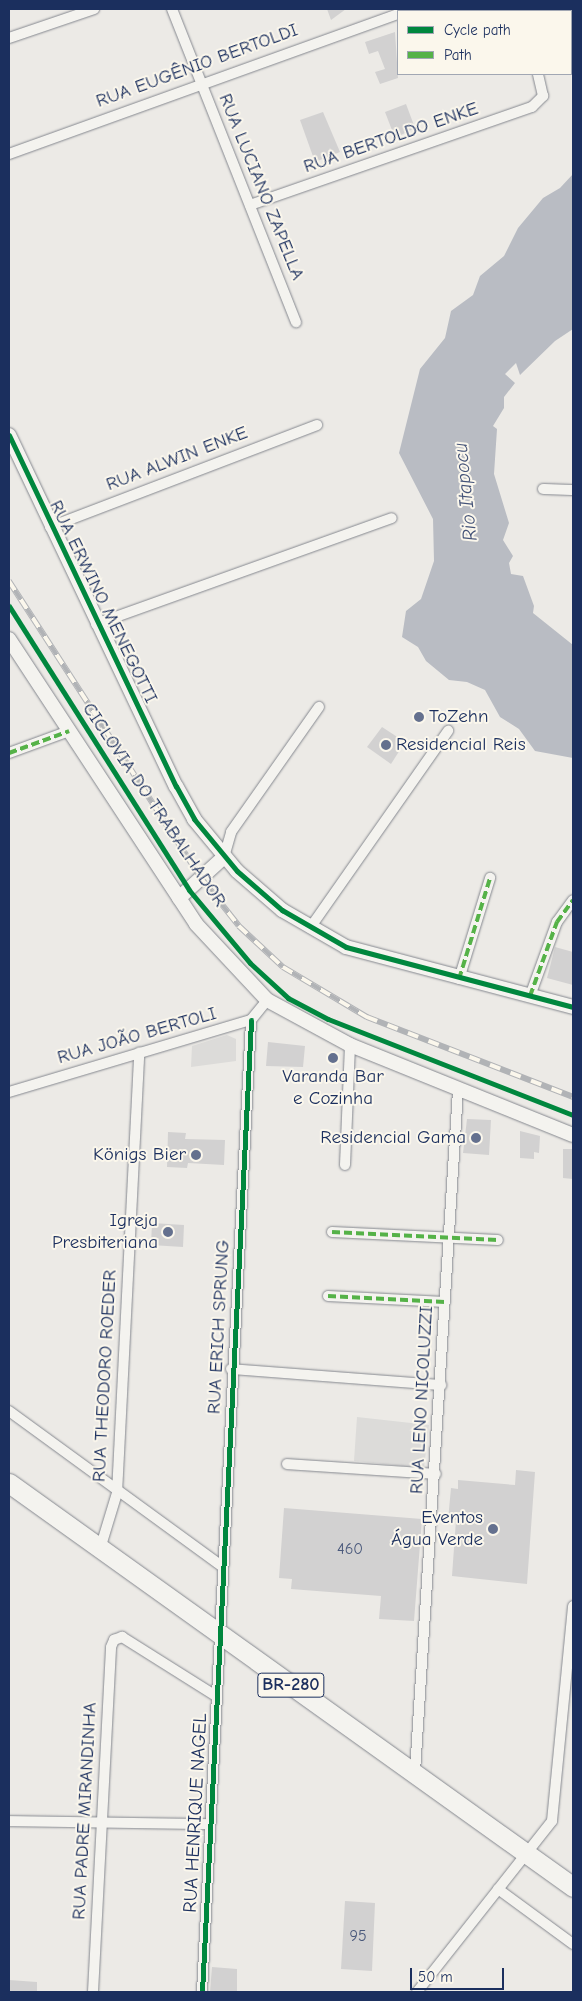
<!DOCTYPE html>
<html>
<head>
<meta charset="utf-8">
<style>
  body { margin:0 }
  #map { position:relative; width:582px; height:2001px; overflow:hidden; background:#eceae6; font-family:"Comic Neue",sans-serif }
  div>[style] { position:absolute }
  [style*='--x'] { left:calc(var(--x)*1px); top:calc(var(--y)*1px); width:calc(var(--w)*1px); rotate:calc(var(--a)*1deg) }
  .green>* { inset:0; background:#dcdbd9 }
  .water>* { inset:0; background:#b9bcc3 }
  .building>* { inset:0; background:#d2d1d1 }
  .roads { filter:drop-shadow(0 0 1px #85888f) drop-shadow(0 0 1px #85888f) }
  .street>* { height:10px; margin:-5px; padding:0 5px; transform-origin:5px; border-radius:5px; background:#f4f3ef }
  .secondary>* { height:14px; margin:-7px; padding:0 7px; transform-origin:7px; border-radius:7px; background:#f4f3ef }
  .highway>* { height:19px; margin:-9.5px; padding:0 9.5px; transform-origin:9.5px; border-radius:9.5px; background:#f4f3ef }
  .rail>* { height:5.5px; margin-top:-2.75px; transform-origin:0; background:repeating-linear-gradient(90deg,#fbf7ec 0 11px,#b1b3b6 0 22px); box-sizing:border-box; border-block:1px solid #b1b3b6 }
  .quiet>* { height:4px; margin-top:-2px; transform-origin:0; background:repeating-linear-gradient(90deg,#55b248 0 8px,transparent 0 12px) }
  .cycleway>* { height:5px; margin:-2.5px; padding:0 2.5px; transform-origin:2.5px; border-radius:2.5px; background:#00873e }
  .dots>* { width:14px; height:14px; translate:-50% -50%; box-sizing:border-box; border:2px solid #fbf7ec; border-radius:50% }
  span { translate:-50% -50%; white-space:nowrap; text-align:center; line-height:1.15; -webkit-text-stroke:4px #fbf7ec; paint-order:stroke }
  .number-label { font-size:16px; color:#49587b }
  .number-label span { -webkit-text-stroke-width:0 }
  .shield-label span { padding:1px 4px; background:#fbf7ec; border:1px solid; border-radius:4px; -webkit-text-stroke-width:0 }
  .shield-label { font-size:18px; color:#1b2f5e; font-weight:700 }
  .street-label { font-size:19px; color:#1b2f5e }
  .poi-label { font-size:19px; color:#1b2f5e }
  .left { translate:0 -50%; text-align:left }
  .right { translate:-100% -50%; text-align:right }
  .water-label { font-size:20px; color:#445378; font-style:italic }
  .frame { position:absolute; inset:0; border:10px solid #1b2f5e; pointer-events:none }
  .legend { position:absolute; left:397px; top:10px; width:175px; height:65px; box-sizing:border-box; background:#fbf7ec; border:1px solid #a1a7b3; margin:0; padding:6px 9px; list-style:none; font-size:15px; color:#1b2f5e }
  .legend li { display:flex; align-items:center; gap:10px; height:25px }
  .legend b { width:25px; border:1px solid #a1a7b3 }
  .scale { position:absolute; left:410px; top:1968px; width:94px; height:22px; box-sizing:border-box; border:2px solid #1b2f5e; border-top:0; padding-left:6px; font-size:15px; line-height:18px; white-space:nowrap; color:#1b2f5e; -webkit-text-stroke:4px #fbf7ec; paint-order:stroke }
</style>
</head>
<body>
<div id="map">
  <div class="green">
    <i style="clip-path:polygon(227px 1035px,236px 1039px,236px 1061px,191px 1067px,192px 1046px)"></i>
    <i style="clip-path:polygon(357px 1417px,429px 1425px,424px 1468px,354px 1461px)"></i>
  </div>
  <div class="water">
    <i style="clip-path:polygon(573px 174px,573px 329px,555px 341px,520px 375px,516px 363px,505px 374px,515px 383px,504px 397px,504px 408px,493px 426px,497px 429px,494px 474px,509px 523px,503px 540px,513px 556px,509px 563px,511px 574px,523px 576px,534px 606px,533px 613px,573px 645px,573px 758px,535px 751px,519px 729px,500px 717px,485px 690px,467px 682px,449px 680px,426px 661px,418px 647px,402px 637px,406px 611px,421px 599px,434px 561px,433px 519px,399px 453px,420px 369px,445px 338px,451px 311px,473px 295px,480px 276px,504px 256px,518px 228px,543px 198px,560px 188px)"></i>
  </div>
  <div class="building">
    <i style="clip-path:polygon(327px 9px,346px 9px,331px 20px)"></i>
    <i style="clip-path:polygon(395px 32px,398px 78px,380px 84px,375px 72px,385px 69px,378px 51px,369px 54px,365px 42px)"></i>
    <i style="clip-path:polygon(406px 104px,415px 128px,395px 138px,385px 112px)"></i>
    <i style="clip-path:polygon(323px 112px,340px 152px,315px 162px,300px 120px)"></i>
    <i style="clip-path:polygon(382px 727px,405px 742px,391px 764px,367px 747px)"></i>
    <i style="clip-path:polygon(555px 947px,573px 952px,573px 985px,547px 978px)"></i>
    <i style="clip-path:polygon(268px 1042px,305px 1046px,303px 1067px,266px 1066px)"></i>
    <i style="clip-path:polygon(467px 1119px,491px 1120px,489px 1155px,463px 1153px)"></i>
    <i style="clip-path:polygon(520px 1131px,540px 1136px,539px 1153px,534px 1152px,534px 1159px,520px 1158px)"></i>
    <i style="clip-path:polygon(168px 1132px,186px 1133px,185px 1139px,225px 1140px,224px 1165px,188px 1163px,187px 1168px,167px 1167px)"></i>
    <i style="clip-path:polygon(563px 1149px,573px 1149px,573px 1179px,563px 1178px)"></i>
    <i style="clip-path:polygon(152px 1223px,184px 1225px,183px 1247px,151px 1245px)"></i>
    <i style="clip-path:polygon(516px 1470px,535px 1472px,527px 1584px,452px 1576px,456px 1520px,448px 1520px,451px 1488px,458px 1489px,458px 1480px,515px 1485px)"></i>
    <i style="clip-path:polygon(284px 1508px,422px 1519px,414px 1621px,379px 1619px,381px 1596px,291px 1589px,292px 1579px,279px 1578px)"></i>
    <i style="clip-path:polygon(345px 1901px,375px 1903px,372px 1971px,341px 1969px)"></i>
    <i style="clip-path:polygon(212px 1967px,237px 1969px,237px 1992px,210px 1992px)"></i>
    <i style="clip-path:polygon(9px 1980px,37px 1982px,37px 1992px,9px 1992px)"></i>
  </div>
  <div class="roads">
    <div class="street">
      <i style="--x:172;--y:9;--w:337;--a:68.4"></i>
      <i style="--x:516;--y:9;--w:2;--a:63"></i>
      <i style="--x:407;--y:11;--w:7;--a:-16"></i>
      <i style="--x:9;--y:38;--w:90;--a:-18.8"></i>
      <i style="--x:9;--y:154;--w:413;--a:-19.8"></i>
      <i style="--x:250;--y:205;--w:299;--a:-19.2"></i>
      <i style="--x:532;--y:107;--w:16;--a:-45"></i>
      <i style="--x:543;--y:96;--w:23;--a:-103"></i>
      <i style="--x:543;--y:489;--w:30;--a:2"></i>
      <i style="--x:50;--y:527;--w:286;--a:-20.9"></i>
      <i style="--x:96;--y:624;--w:314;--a:-19.7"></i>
      <i style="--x:9;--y:753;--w:64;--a:-20.1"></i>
      <i style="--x:224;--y:857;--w:26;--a:-74"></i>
      <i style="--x:231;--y:832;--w:153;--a:-54.9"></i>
      <i style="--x:310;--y:928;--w:241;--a:-55"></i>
      <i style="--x:459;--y:979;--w:106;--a:-72.9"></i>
      <i style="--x:530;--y:996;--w:79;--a:-70"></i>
      <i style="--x:557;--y:922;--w:27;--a:-54"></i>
      <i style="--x:9;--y:1092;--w:252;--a:-16.6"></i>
      <i style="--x:251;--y:1020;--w:26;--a:-51"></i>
      <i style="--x:345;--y:1165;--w:120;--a:-87.6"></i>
      <i style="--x:332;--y:1232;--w:166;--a:2.8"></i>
      <i style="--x:328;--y:1296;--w:117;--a:2.9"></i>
      <i style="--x:231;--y:1369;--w:211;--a:4.4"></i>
      <i style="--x:9;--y:1411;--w:265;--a:36.1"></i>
      <i style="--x:287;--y:1464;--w:149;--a:3.8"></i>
      <i style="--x:100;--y:1549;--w:59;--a:-73.1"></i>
      <i style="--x:117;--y:1493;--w:441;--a:-87.1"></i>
      <i style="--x:415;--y:1772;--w:683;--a:-86.39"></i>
      <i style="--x:9;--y:1821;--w:201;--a:0.9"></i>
      <i style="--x:498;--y:1889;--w:93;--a:36.3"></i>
      <i style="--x:93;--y:1992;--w:345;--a:-87"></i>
      <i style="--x:111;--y:1647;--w:8;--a:-67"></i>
      <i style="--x:114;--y:1640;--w:9;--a:-21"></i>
      <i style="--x:122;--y:1637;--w:111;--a:32.1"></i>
      <i style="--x:202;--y:1992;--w:973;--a:-87.11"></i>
      <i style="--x:417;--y:1992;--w:218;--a:-51.7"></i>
      <i style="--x:552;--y:1821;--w:216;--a:-84.4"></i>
    </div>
    <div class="secondary">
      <i style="--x:9;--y:435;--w:389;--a:64.6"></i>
      <i style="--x:176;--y:786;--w:38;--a:61"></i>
      <i style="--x:194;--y:819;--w:67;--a:50.4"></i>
      <i style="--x:237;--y:871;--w:60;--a:40.9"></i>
      <i style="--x:282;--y:910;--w:74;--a:30"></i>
      <i style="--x:346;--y:947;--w:235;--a:14.8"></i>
      <i style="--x:9;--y:639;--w:341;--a:56.7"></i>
      <i style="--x:196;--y:924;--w:104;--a:46.9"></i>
      <i style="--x:267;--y:1000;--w:94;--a:28.5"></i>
      <i style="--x:350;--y:1045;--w:240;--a:22"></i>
      <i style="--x:179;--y:898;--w:61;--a:-42.3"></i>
    </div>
    <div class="highway">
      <i style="--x:9;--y:1483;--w:694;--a:35.61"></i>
    </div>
  </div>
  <div class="rail">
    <i style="--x:9;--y:581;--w:354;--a:57.1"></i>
    <i style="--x:201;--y:878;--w:61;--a:51.6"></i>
    <i style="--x:239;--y:926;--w:60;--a:43"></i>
    <i style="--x:283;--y:967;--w:98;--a:30.8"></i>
    <i style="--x:367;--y:1017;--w:221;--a:21.2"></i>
  </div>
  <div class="quiet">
    <i style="--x:9;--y:753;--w:64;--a:-20.1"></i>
    <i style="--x:459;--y:979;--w:106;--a:-72.9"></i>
    <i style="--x:530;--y:996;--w:79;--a:-70"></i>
    <i style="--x:557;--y:922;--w:27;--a:-54"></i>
    <i style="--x:332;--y:1232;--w:166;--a:2.8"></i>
    <i style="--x:328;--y:1296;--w:117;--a:2.9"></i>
  </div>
  <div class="cycleway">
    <i style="--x:9;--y:435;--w:389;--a:64.6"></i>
    <i style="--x:176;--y:786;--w:38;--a:61"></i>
    <i style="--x:194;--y:819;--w:67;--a:50.4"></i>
    <i style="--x:237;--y:871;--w:60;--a:40.9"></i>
    <i style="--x:282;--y:910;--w:74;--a:30"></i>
    <i style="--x:346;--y:947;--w:235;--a:14.8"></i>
    <i style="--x:9;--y:606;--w:336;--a:57.6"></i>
    <i style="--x:189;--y:890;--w:95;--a:50.1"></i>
    <i style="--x:250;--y:963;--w:52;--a:42.6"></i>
    <i style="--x:288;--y:998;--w:45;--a:27.7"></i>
    <i style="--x:328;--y:1019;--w:263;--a:21.4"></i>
    <i style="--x:202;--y:1992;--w:973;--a:-87.11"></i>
  </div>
  <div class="dots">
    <i style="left:419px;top:717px;background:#64708e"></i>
    <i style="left:386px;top:745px;background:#64708e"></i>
    <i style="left:333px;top:1058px;background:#64708e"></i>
    <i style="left:476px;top:1138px;background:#64708e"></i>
    <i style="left:196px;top:1155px;background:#64708e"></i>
    <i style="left:168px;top:1232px;background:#64708e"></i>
    <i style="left:493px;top:1529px;background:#64708e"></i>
  </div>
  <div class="number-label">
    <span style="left:350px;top:1549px">460</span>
    <span style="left:358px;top:1936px">95</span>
  </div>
  <div class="shield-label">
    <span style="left:291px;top:1685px">BR-280</span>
  </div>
  <div class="street-label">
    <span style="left:197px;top:66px;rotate:-20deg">RUA EUGÊNIO BERTOLDI</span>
    <span style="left:391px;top:138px;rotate:-19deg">RUA BERTOLDO ENKE</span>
    <span style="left:261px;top:187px;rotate:68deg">RUA LUCIANO ZAPELLA</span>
    <span style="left:177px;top:459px;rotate:-21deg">RUA ALWIN ENKE</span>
    <span style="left:103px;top:602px;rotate:64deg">RUA ERWINO MENEGOTTI</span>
    <span style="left:154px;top:805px;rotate:56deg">CICLOVIA DO TRABALHADOR</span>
    <span style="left:137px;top:1036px;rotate:-16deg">RUA JOÃO BERTOLI</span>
    <span style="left:219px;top:1327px;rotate:-87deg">RUA ERICH SPRUNG</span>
    <span style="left:105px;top:1376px;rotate:-87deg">RUA THEODORO ROEDER</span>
    <span style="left:422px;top:1400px;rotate:-87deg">RUA LENO NICOLUZZI</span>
    <span style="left:85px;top:1811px;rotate:-87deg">RUA PADRE MIRANDINHA</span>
    <span style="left:196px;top:1813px;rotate:-87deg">RUA HENRIQUE NAGEL</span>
  </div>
  <div class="poi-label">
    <span class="left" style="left:429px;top:717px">ToZehn</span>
    <span class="left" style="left:396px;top:745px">Residencial Reis</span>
    <span style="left:333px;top:1088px">Varanda Bar<br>e Cozinha</span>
    <span class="right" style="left:466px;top:1138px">Residencial Gama</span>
    <span class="right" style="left:186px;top:1155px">Königs Bier</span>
    <span class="right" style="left:158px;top:1232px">Igreja<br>Presbiteriana</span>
    <span class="right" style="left:483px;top:1529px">Eventos<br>Água Verde</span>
  </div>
  <div class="water-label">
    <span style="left:465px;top:492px;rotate:-96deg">Rio Itapocu</span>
  </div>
  <div class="frame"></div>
  <ul class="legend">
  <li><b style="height:6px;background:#00873e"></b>Cycle path</li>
  <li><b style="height:6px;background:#55b248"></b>Path</li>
  </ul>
  <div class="scale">50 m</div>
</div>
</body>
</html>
